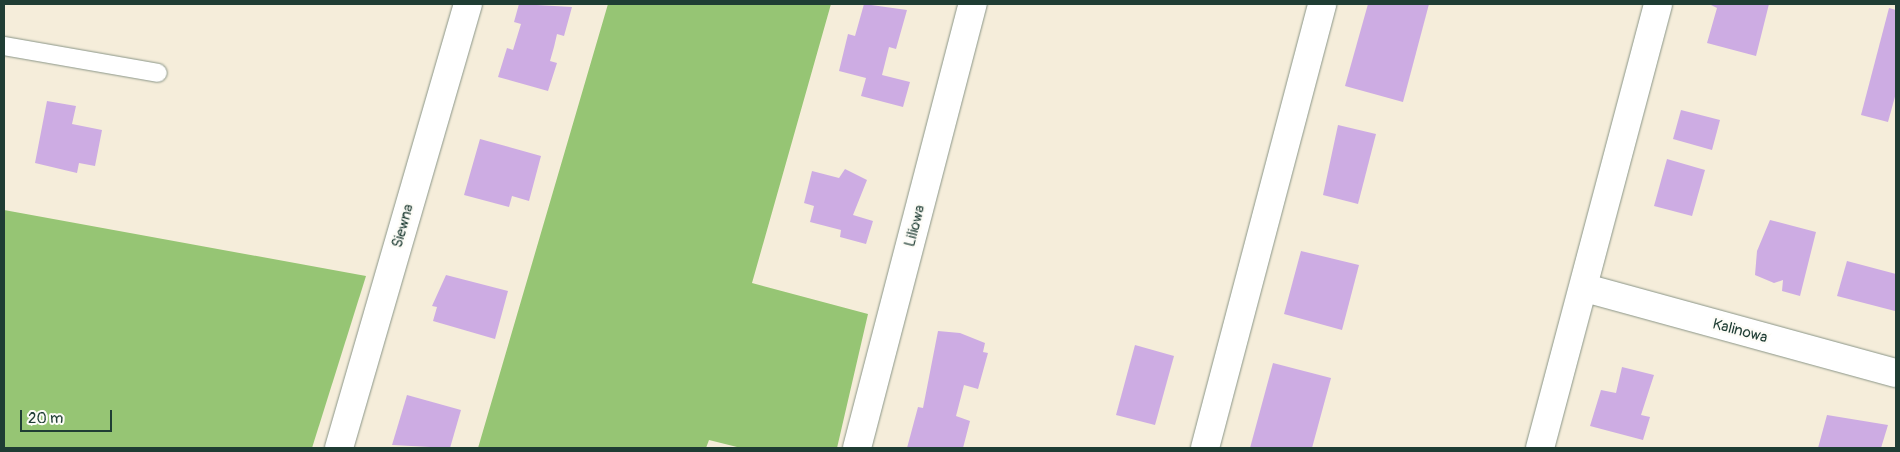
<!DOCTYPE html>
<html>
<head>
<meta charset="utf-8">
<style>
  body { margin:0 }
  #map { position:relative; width:1900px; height:452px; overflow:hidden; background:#f5edda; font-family:Pangolin,sans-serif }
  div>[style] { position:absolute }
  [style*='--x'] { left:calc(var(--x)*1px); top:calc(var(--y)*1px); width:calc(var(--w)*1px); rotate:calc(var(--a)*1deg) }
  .green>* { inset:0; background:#96c574 }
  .building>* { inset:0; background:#cdace3 }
  .roads { filter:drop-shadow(0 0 1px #8a9587) drop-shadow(0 0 1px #8a9587) }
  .service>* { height:18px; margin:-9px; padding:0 9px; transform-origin:9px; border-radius:9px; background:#fff }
  .minor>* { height:28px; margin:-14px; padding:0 14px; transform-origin:14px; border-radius:14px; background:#fff }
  span { translate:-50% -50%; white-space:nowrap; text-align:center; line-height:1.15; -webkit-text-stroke:4.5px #fdfcf7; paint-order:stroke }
  .street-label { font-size:15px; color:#1f3d34 }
  .frame { position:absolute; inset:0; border:5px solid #1f3d34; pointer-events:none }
  .scale { position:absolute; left:20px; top:410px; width:92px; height:22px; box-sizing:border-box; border:2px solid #1f3d34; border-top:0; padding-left:6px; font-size:15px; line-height:18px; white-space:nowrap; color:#1f3d34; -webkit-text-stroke:4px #fdfcf7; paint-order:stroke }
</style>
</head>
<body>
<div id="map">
  <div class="green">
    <i style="clip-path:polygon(608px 4px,831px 4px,752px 283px,868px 314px,837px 448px,741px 448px,709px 440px,706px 448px,478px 448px)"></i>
    <i style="clip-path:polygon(4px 210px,366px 276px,312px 448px,4px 448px)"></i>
  </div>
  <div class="building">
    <i style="clip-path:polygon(519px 4px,572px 7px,564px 36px,557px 34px,554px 47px,550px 61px,557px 63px,548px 91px,498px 77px,507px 48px,513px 50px,521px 24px,514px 22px)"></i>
    <i style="clip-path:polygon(864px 4px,907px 10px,896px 49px,889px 47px,882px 75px,910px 82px,903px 107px,861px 96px,866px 78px,839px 71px,848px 34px,855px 36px)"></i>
    <i style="clip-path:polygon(1368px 4px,1429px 4px,1403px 102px,1345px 86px)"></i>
    <i style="clip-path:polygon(1709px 4px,1769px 4px,1756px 56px,1707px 43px,1717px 8px)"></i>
    <i style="clip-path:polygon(1889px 8px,1896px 10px,1896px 93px,1888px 122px,1861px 115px)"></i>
    <i style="clip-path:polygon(47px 101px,76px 106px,72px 124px,102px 130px,95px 166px,79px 163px,77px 173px,35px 163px)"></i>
    <i style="clip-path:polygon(1681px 110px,1720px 120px,1712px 150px,1673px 139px)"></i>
    <i style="clip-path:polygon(1338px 125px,1376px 134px,1358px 204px,1323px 195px)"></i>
    <i style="clip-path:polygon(480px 139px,541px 156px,529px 201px,512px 196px,509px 207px,464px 195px)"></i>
    <i style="clip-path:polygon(1667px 159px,1705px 170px,1692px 216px,1654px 206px)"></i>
    <i style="clip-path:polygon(845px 169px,867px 180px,853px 215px,873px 221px,866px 244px,840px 237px,841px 230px,810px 222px,814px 206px,804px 203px,812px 171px,839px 178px)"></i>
    <i style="clip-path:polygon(1770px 220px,1816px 232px,1800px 296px,1782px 291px,1783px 280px,1774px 283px,1755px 275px,1757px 251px)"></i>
    <i style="clip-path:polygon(1301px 251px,1359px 265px,1342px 330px,1284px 314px)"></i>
    <i style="clip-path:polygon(1847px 261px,1896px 274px,1895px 311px,1837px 296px)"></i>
    <i style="clip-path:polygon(446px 275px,508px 291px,495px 339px,433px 321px,437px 307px,432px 306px)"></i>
    <i style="clip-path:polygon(938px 331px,960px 333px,985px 343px,983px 352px,988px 353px,978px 389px,964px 385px,956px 416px,970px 421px,963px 448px,907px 448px,918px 407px,923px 408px)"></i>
    <i style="clip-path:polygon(1135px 345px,1174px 356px,1155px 425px,1116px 415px)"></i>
    <i style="clip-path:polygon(1273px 363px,1331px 378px,1312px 448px,1250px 448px)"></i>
    <i style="clip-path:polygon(1622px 367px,1654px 375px,1641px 415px,1650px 417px,1643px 440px,1590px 426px,1601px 390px,1616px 393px)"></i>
    <i style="clip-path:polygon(407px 395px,461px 410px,450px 448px,392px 445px)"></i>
    <i style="clip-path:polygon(1827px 415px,1888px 425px,1881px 448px,1818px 448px)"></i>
  </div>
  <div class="roads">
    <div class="service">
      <i style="--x:4;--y:46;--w:156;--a:9.9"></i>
    </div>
    <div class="minor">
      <i style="--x:1585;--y:288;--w:322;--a:15.3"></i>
      <i style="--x:339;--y:448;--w:462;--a:-73.8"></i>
      <i style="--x:857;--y:448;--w:459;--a:-75.4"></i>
      <i style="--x:1205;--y:448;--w:459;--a:-75.2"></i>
      <i style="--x:1540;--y:448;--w:459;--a:-75.1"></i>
    </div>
  </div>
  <div class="street-label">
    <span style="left:403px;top:226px;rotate:-74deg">Siewna</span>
    <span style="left:915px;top:226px;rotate:-75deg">Liliowa</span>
    <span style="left:1740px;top:331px;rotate:15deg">Kalinowa</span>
  </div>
  <div class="frame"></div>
  <div class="scale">20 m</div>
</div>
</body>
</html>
